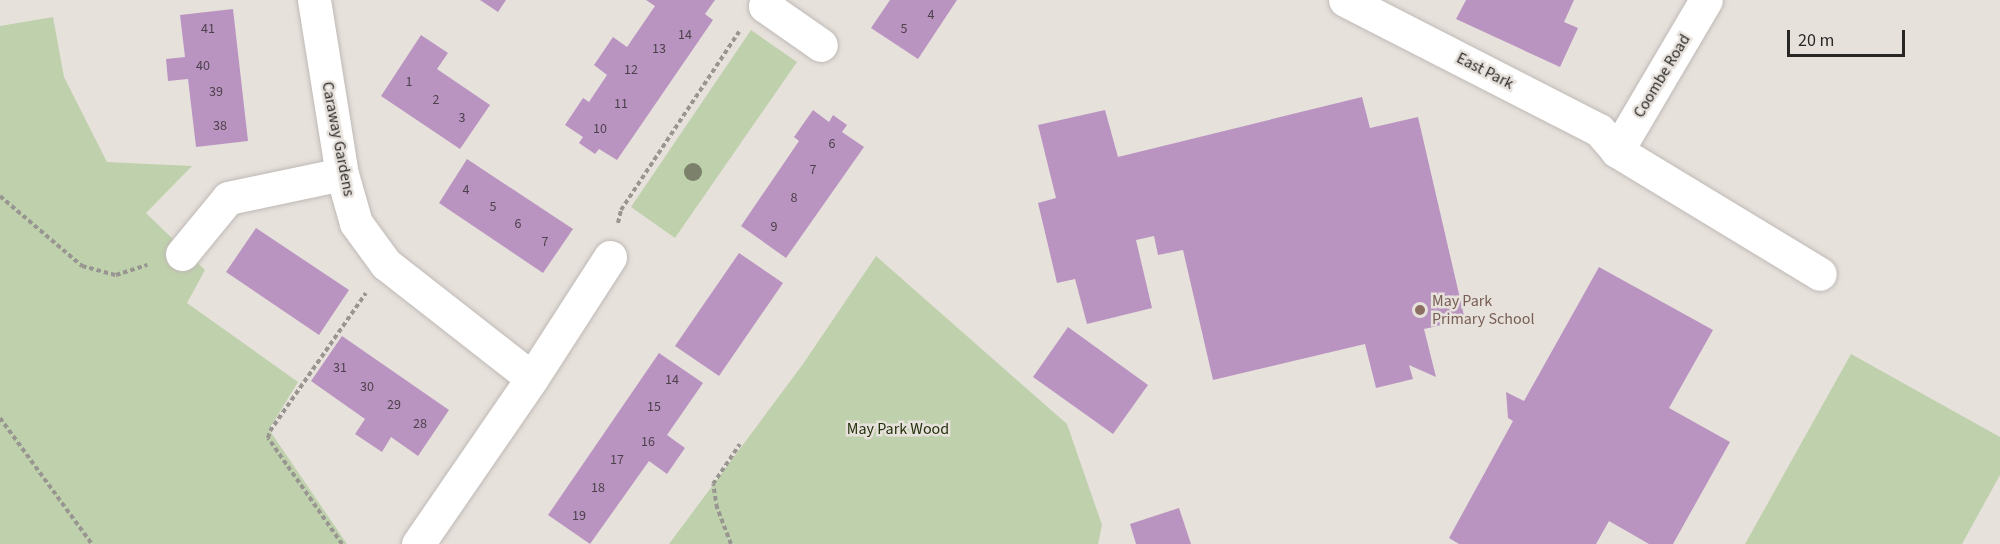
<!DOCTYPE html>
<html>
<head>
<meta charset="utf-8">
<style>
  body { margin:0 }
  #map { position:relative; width:2000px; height:544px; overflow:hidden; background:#e7e1dc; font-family:"Source Sans 3",sans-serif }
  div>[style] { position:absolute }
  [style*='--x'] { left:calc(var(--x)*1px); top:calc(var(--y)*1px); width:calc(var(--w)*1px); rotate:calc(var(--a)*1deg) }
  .green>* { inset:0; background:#bfd1ac }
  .building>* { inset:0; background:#ba94c1 }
  .path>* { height:4px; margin-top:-2px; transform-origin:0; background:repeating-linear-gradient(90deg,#999591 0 4.5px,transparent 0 7.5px) }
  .roads { filter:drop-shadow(0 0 2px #bfb9b5) drop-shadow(0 0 2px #bfb9b5) }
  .minor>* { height:33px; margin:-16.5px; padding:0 16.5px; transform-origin:16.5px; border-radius:16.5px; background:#fff }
  .trees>* { width:18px; height:18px; margin:-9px; border-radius:50%; background:#7b816a }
  .dots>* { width:16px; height:16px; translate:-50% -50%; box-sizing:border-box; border:3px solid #e7e1dc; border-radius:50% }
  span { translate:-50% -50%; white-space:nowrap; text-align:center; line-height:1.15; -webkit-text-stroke:5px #e7e1dc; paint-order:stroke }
  .number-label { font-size:14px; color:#4d424c }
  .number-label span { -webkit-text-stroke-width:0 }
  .street-label { font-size:16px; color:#292725 }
  .education-label { font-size:16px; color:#785e54 }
  .left { translate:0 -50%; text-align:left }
  .park-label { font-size:16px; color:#23330c }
  .scale { position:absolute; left:1787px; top:30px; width:118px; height:27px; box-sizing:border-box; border:3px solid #292725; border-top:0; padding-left:8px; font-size:18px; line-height:21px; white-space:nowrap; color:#292725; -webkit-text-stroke:4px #e7e1dc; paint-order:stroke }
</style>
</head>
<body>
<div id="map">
  <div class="green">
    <i style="clip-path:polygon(53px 17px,64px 77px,107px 162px,192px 166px,146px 213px,205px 270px,187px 303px,298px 382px,268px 431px,270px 431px,347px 544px,0 544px,0 26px)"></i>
    <i style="clip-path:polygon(751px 30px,797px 62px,675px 238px,631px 207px)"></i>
    <i style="clip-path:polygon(876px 256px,1067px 424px,1102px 525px,1098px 544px,669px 544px,803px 364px)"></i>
    <i style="clip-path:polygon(1851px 354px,2000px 437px,2000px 475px,1962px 544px,1745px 544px)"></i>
  </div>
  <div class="building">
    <i style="clip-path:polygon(480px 0,506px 0,498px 12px)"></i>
    <i style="clip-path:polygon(646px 0,715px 0,705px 14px,713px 20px,617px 160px,599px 149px,595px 154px,579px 143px,583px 137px,565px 125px,583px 98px,589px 102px,607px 75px,594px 65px,613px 37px,627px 47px,655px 6px)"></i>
    <i style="clip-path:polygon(890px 0,957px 0,918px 59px,871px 28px)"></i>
    <i style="clip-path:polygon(1466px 0,1574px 0,1564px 22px,1578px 28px,1560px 67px,1456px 19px)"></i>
    <i style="clip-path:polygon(233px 9px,248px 141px,196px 147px,188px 79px,168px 81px,166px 59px,185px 57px,180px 15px)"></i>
    <i style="clip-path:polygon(421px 35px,448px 53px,437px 69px,490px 105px,460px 149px,381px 96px)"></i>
    <i style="clip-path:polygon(1362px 97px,1370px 128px,1418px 117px,1465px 320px,1424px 329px,1436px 377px,1409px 365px,1413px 379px,1376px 388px,1365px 344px,1213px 380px,1183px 250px,1158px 255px,1154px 236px,1136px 240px,1152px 308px,1087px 324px,1075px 279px,1057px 283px,1038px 203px,1056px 198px,1038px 125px,1105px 110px,1118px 157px)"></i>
    <i style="clip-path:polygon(813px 110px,829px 122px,833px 115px,847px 125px,842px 132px,864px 147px,786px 258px,741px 226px,799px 141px,794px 137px)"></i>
    <i style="clip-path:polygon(467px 159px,573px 229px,543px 273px,439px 203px)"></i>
    <i style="clip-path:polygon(256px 228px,349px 290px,319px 335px,226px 272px)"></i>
    <i style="clip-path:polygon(739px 253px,783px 283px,719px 376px,675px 346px)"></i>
    <i style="clip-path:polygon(1599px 267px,1713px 330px,1669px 408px,1730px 442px,1673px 544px,1649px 544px,1609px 521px,1596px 544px,1459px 544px,1449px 538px,1513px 421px,1508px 418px,1506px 392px,1524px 401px)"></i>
    <i style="clip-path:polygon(1068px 327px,1148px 385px,1113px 434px,1033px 377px)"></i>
    <i style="clip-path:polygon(342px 336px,449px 410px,418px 456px,391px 437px,382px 452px,355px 434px,365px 419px,311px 381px)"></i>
    <i style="clip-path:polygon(659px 353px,703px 383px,667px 435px,685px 448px,667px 474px,649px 461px,590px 544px,548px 515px)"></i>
    <i style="clip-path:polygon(1179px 508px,1191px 544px,1136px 544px,1130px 524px)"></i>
  </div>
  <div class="path">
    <i style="--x:0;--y:196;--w:108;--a:40.5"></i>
    <i style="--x:82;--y:266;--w:35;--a:15"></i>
    <i style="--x:116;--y:275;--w:33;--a:-18"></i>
    <i style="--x:618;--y:223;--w:13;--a:-77"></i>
    <i style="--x:621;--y:210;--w:214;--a:-56.5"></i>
    <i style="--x:0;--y:418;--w:156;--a:53.9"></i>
    <i style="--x:342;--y:544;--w:129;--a:-124.9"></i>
    <i style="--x:268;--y:438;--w:7;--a:-74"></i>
    <i style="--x:270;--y:431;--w:168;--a:-55.2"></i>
    <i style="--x:731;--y:544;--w:39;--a:-111"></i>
    <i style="--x:717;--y:508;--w:24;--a:-99"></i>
    <i style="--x:713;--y:484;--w:48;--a:-56"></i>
  </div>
  <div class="roads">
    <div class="minor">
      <i style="--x:314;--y:0;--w:176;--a:80.9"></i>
      <i style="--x:342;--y:174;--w:51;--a:74.1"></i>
      <i style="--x:356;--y:223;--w:51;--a:53.8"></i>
      <i style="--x:386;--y:264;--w:185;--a:38"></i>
      <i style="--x:769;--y:0;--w:7;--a:124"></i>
      <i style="--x:765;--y:6;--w:68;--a:34.9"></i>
      <i style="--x:1345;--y:0;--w:285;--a:27.1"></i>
      <i style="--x:1599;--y:130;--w:28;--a:49"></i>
      <i style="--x:1617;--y:151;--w:237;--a:31.2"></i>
      <i style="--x:1617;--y:151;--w:175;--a:-59.5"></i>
      <i style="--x:182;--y:254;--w:72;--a:-50.6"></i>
      <i style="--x:228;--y:198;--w:116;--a:-11.9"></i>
      <i style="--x:418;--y:544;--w:201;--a:-55.5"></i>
      <i style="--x:532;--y:378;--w:144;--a:-57.2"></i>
    </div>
  </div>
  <div class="trees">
    <i style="left:693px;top:172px"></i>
  </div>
  <div class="dots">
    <i style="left:1420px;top:310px;background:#8d6e63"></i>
  </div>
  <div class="number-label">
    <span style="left:931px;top:15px">4</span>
    <span style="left:208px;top:29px">41</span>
    <span style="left:904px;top:29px">5</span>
    <span style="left:685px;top:35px">14</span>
    <span style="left:659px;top:49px">13</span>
    <span style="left:203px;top:66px">40</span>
    <span style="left:631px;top:70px">12</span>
    <span style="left:409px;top:82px">1</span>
    <span style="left:216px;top:92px">39</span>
    <span style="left:436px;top:100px">2</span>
    <span style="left:621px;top:104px">11</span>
    <span style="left:462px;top:118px">3</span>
    <span style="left:220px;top:126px">38</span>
    <span style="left:600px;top:129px">10</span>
    <span style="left:832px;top:144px">6</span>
    <span style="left:813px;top:170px">7</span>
    <span style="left:466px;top:190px">4</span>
    <span style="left:794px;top:198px">8</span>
    <span style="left:493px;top:207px">5</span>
    <span style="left:518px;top:224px">6</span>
    <span style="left:774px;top:227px">9</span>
    <span style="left:545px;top:242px">7</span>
    <span style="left:340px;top:368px">31</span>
    <span style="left:672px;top:380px">14</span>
    <span style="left:367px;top:387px">30</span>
    <span style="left:394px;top:405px">29</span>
    <span style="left:654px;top:407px">15</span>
    <span style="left:420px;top:424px">28</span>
    <span style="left:648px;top:442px">16</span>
    <span style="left:617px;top:460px">17</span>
    <span style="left:598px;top:488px">18</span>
    <span style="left:579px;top:516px">19</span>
  </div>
  <div class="street-label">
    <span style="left:1485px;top:71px;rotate:27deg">East Park</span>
    <span style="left:1662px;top:76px;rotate:-59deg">Coombe Road</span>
    <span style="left:338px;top:139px;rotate:79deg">Caraway Gardens</span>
  </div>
  <div class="education-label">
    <span class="left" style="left:1432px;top:310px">May Park<br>Primary School</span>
  </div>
  <div class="park-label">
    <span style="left:898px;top:429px">May Park Wood</span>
  </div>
  <div class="scale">20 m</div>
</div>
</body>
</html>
